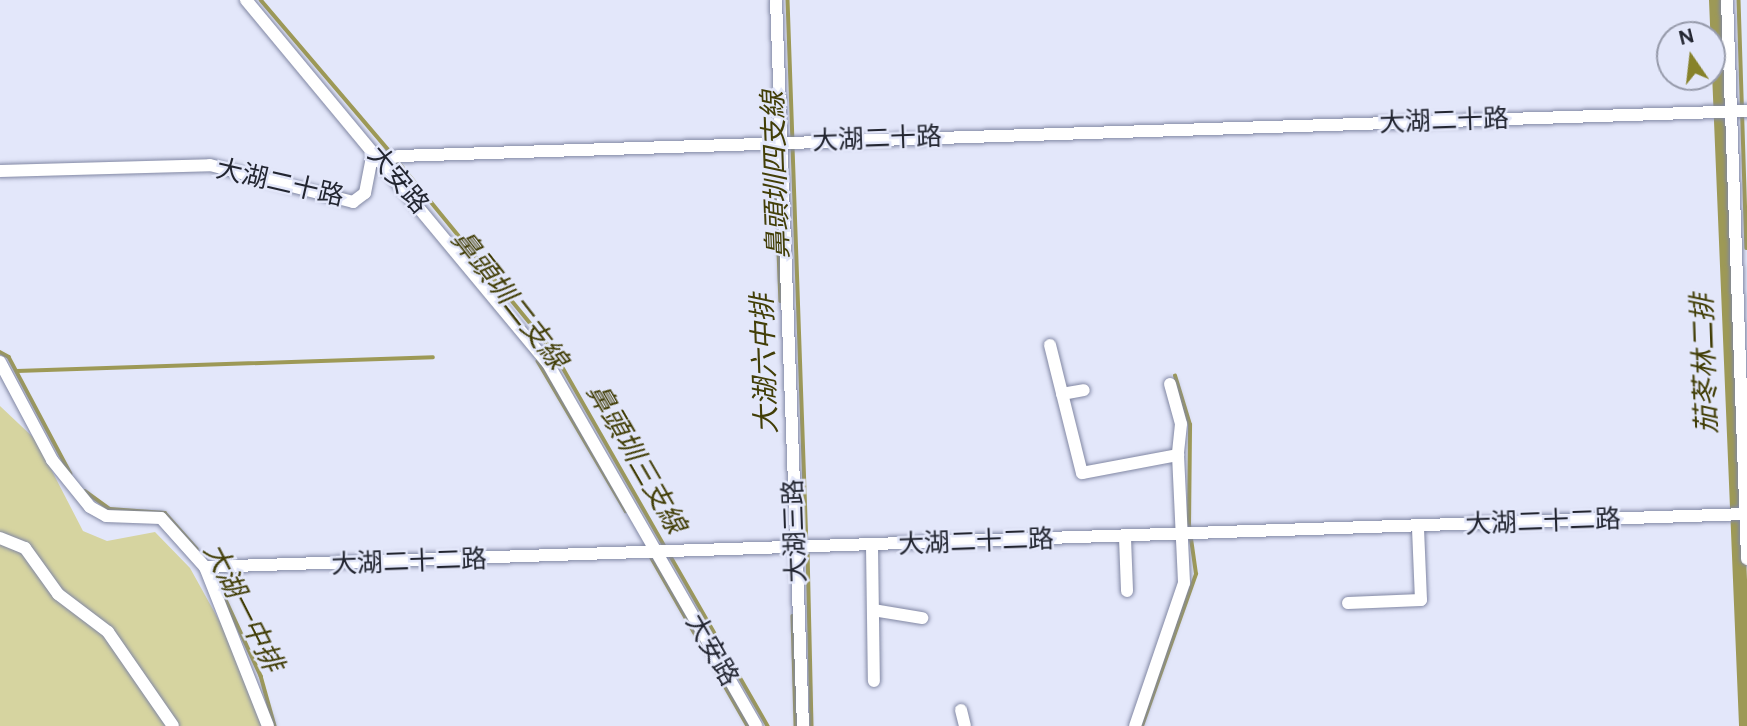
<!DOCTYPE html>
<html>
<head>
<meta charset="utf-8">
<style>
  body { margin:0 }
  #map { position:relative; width:1747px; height:726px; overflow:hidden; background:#e3e7fa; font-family:Figtree,"Noto Sans TC",sans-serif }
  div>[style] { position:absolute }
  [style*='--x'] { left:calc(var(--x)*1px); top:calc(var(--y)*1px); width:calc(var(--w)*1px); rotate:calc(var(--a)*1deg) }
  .green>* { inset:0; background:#d6d4a0 }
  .stream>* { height:3.5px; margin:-1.75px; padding:0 1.75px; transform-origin:1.75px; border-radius:1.75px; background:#9d9956 }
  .canal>* { height:14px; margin:-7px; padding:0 7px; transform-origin:7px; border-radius:7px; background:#9d9956 }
  .roads { filter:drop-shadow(0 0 2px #8187a3) drop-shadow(0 0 2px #8187a3) }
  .minor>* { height:12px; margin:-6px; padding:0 6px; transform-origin:6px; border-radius:6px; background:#fff }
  span { translate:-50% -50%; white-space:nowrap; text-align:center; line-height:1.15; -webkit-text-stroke:5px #e3e7fa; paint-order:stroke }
  .street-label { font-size:26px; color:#232631 }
  .water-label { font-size:28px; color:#423e07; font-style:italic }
  .north { position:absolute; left:1656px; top:21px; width:70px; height:70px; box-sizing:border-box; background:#e3e7fa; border:2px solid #969aaa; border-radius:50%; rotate:346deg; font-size:19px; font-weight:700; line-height:28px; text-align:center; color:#232631 }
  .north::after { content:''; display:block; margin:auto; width:24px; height:32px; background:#87822a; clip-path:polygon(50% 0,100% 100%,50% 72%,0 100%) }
</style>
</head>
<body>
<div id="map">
  <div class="green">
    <i style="clip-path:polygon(0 406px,36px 440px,83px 531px,107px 541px,155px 532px,190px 568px,241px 660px,262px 726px,0 726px)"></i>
  </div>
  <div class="stream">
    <i style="--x:261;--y:0;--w:201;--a:49.6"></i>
    <i style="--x:788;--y:0;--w:140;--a:88"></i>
    <i style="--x:1739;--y:0;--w:248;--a:88.2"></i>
    <i style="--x:775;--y:147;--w:154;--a:87.8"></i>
    <i style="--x:793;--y:147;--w:395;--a:88"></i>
    <i style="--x:396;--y:159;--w:249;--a:50.7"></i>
    <i style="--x:554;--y:352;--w:226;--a:60.3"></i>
    <i style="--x:0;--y:352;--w:10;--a:29"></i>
    <i style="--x:9;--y:357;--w:132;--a:62.1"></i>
    <i style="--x:538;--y:361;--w:174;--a:59.6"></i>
    <i style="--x:17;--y:371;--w:416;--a:-1.9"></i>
    <i style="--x:85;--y:491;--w:31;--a:36"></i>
    <i style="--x:110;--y:509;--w:55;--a:4.2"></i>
    <i style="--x:165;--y:513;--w:48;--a:48.4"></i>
    <i style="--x:808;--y:550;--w:176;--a:88.7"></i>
    <i style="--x:650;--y:555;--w:197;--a:60.2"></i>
    <i style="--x:670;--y:555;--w:197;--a:60.2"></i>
    <i style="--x:213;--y:572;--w:115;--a:65.2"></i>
    <i style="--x:261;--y:676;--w:52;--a:74.4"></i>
    <i style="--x:793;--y:616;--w:110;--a:88.4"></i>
    <i style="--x:1142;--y:726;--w:161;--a:-70.4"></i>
    <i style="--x:1196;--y:574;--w:49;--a:-98.1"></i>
    <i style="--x:1189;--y:525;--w:100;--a:-89.4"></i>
    <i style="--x:1190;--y:425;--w:51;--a:-107"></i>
  </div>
  <div class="canal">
    <i style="--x:1716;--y:0;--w:727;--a:87.63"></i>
  </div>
  <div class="roads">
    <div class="minor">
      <i style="--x:246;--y:0;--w:471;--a:50.3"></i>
      <i style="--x:547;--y:362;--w:420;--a:60.1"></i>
      <i style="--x:776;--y:0;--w:727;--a:87.87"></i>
      <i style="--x:1727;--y:0;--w:559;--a:87.95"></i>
      <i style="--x:0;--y:171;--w:210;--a:-1.6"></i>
      <i style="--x:210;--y:165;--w:148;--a:14.5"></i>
      <i style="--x:353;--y:202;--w:15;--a:-37"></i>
      <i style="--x:365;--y:193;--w:32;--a:-79"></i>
      <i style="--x:371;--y:162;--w:29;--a:-12"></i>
      <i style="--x:399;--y:156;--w:1349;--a:-1.91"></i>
      <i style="--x:1050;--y:345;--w:132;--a:76"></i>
      <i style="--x:1082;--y:473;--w:98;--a:-10.6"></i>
      <i style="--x:1178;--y:455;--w:128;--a:87.3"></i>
      <i style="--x:1184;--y:583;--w:151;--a:108.9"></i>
      <i style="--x:0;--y:362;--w:111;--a:62"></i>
      <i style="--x:52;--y:460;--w:60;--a:51"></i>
      <i style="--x:90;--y:507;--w:18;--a:29"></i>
      <i style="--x:106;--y:516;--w:55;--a:2.1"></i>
      <i style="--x:161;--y:518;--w:66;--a:48.1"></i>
      <i style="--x:205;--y:567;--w:171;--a:68.4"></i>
      <i style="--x:1170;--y:384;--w:41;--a:74.6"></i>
      <i style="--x:1181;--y:424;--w:31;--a:96"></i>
      <i style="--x:1062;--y:394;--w:22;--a:-10"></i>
      <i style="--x:0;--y:538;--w:27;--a:22"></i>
      <i style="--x:25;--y:548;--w:57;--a:54.3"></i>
      <i style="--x:58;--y:594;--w:63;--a:37.2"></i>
      <i style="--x:108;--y:632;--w:114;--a:55.3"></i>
      <i style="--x:1125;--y:538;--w:53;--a:87.8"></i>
      <i style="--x:872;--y:546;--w:135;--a:89.2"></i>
      <i style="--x:205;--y:567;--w:1543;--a:-1.97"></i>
      <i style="--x:1348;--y:603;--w:73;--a:-2.4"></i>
      <i style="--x:1421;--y:600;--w:73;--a:-92.4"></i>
      <i style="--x:873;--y:610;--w:50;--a:9.3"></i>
      <i style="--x:961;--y:710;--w:16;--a:76"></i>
    </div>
  </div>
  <div class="street-label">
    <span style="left:1444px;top:121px;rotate:-2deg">大湖二十路</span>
    <span style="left:877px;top:139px;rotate:-2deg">大湖二十路</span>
    <span style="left:398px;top:180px;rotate:50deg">大安路</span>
    <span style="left:280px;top:183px;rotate:13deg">大湖二十路</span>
    <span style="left:1543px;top:522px;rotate:-2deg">大湖二十二路</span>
    <span style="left:795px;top:531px;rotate:-92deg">大湖三路</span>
    <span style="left:976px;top:542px;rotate:-2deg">大湖二十二路</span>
    <span style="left:409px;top:562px;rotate:-2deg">大湖二十二路</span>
    <span style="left:712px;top:650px;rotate:60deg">大安路</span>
  </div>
  <div class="water-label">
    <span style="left:775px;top:175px;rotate:-92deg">鼻頭圳四支線</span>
    <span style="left:510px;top:299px;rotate:52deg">鼻頭圳二支線</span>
    <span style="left:764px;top:364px;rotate:-92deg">大湖六中排</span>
    <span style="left:1704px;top:364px;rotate:-92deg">茄苳林二排</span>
    <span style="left:637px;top:458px;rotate:60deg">鼻頭圳三支線</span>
    <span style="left:244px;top:607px;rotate:63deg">大湖一中排</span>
  </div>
  <div class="north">N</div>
</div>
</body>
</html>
